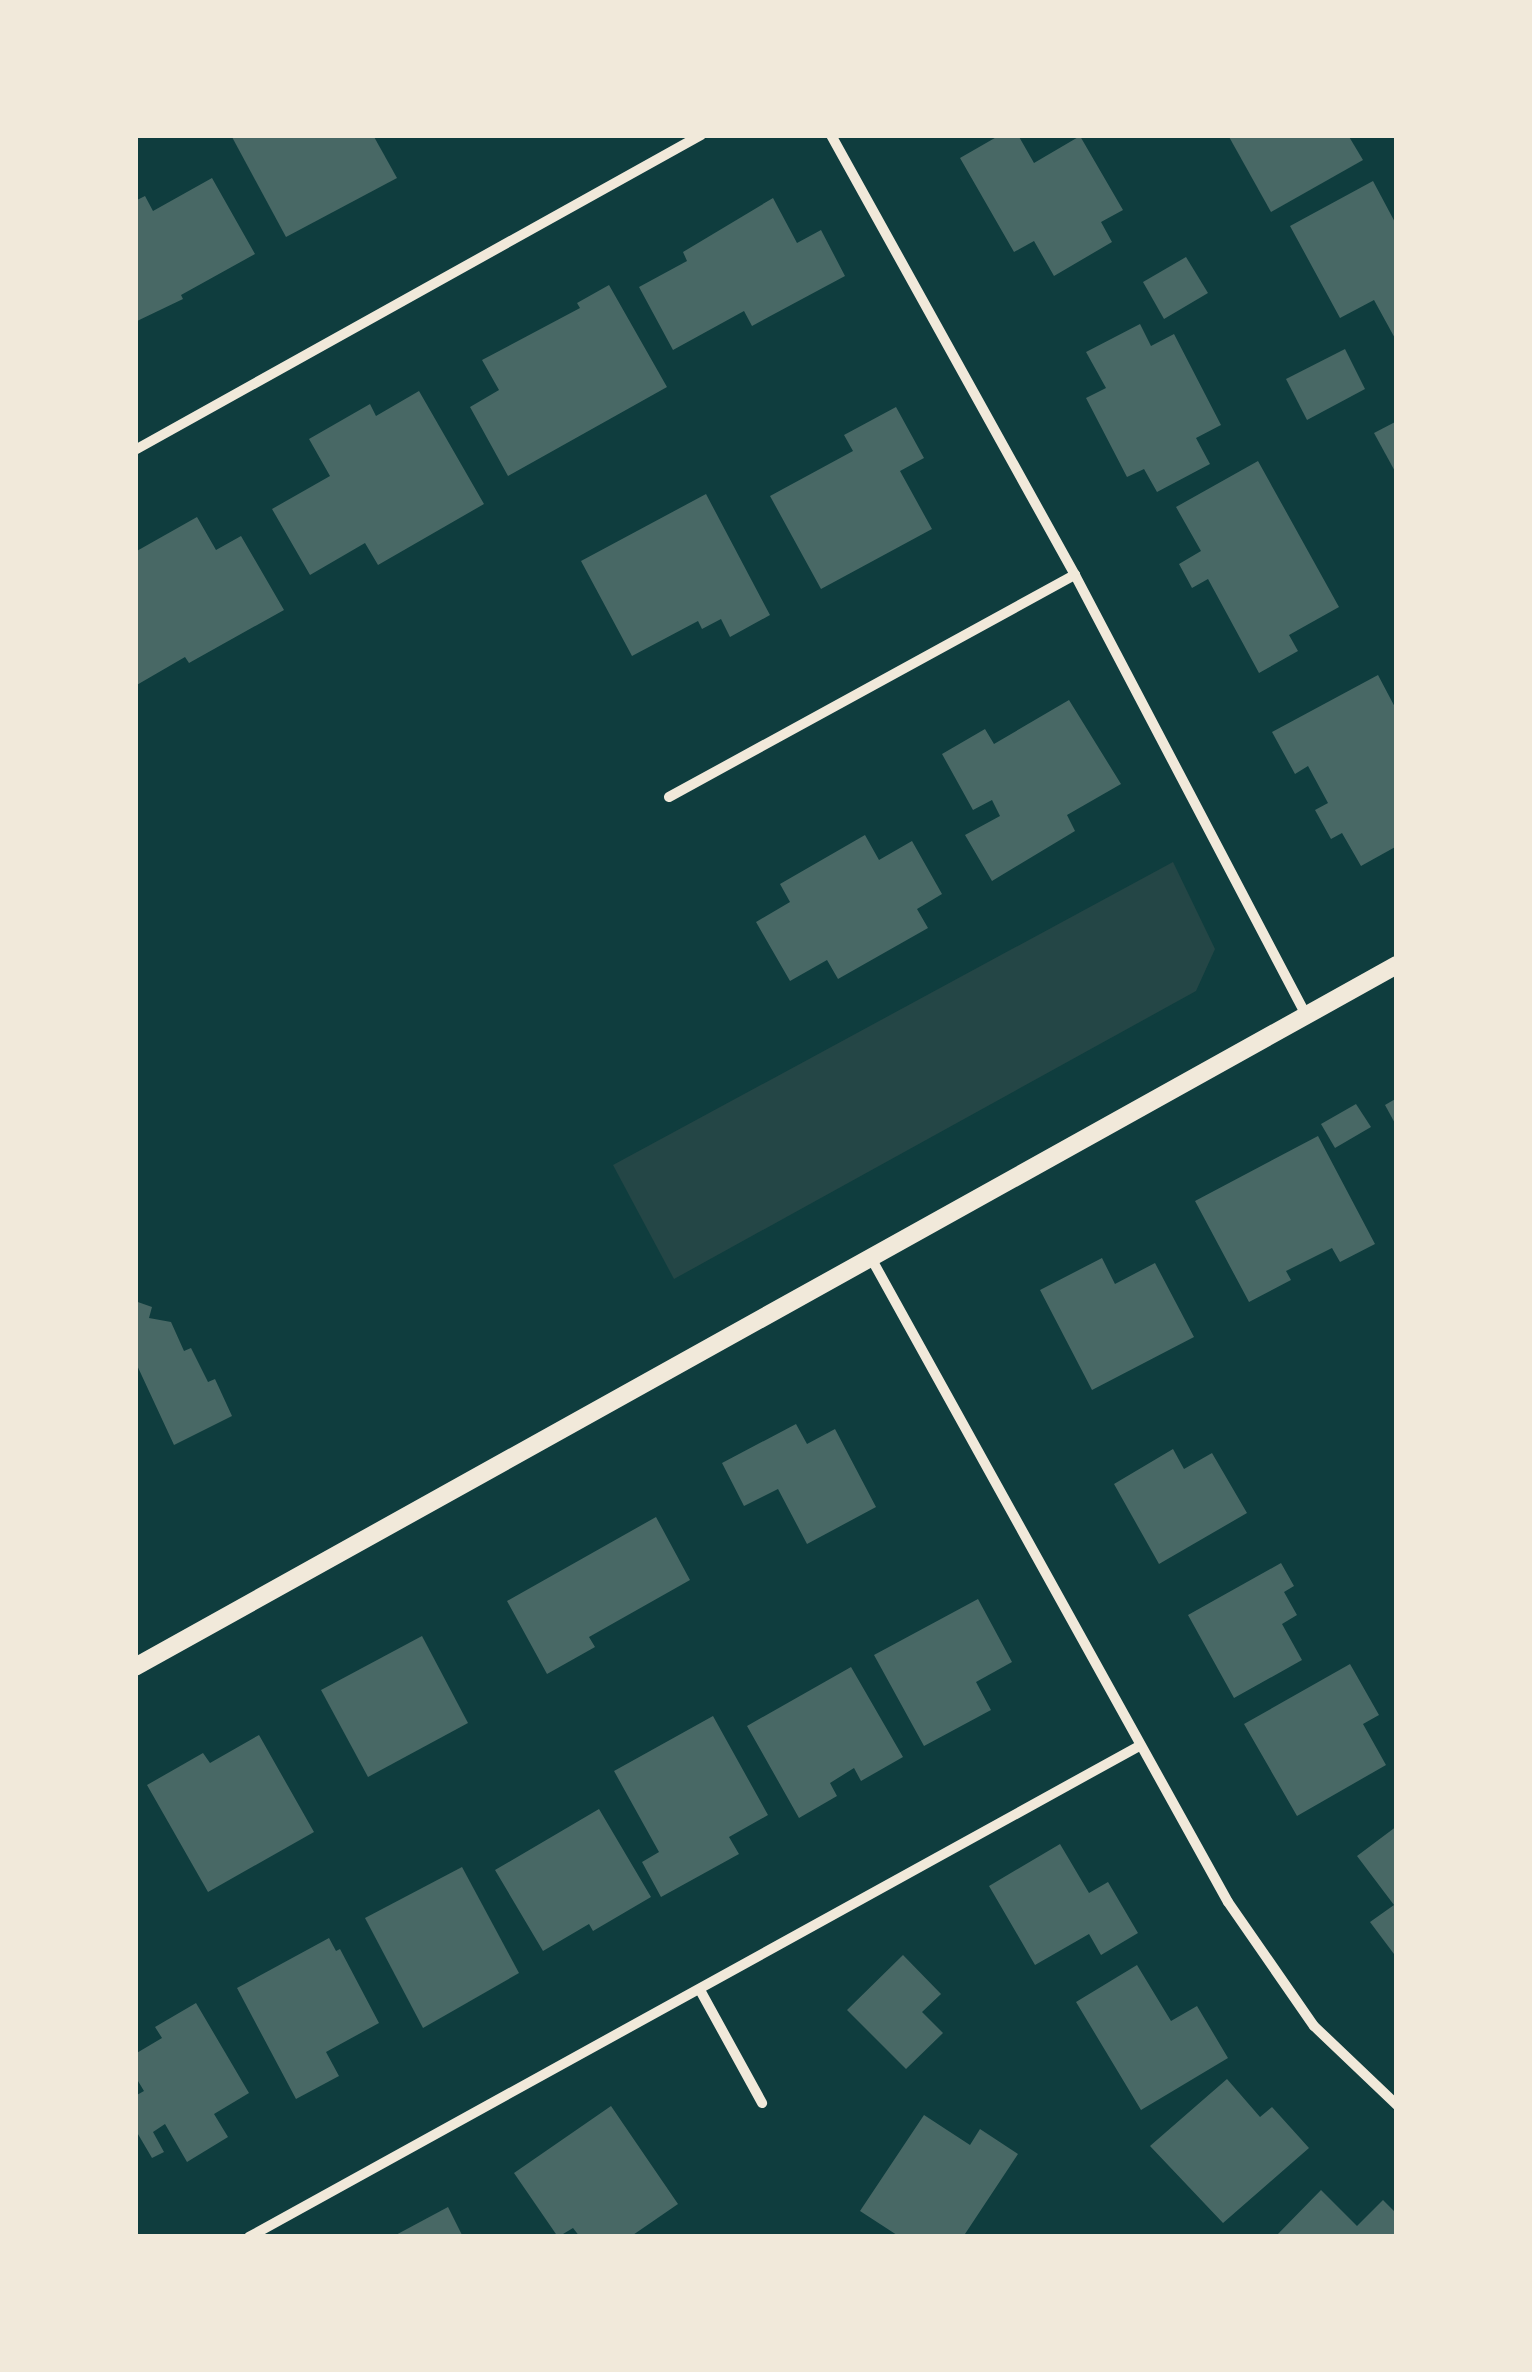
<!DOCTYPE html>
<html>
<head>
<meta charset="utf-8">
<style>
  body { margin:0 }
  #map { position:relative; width:1532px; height:2372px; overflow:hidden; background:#0f3d3e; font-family:"Nunito Sans",sans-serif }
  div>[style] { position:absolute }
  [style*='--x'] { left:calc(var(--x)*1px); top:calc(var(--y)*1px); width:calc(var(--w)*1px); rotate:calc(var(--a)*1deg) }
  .green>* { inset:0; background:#244646 }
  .building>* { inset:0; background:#486865 }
  .minor>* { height:10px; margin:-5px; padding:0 5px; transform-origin:5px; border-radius:5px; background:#f1e9da }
  .tertiary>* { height:18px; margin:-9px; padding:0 9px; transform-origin:9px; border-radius:9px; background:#f1e9da }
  span { translate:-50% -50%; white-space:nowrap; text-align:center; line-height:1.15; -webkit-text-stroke:10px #f1e9da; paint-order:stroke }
  .frame { position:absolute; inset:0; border:138px solid #f1e9da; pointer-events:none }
</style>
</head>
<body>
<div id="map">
  <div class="green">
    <i style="clip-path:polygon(1173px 862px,1215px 949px,1196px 991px,674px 1279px,613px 1165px)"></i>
  </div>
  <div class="building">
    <i style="clip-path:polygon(237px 135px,373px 135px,397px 178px,286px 237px,232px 137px)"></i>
    <i style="clip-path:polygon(1000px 135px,1018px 135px,1034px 163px,1080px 136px,1123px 210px,1101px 222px,1112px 242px,1054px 276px,1034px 241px,1014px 252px,960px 158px)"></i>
    <i style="clip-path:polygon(1228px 135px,1348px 135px,1363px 160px,1271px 212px)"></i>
    <i style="clip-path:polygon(212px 178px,255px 254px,181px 295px,183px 299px,135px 322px,135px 201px,145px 196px,153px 211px)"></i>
    <i style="clip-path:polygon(1373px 181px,1397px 226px,1397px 342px,1374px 300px,1340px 318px,1290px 226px)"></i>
    <i style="clip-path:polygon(773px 198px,797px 243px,821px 230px,845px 276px,752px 326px,744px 311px,673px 350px,639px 287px,687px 261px,683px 252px)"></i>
    <i style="clip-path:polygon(1186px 257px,1208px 293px,1164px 319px,1143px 282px)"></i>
    <i style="clip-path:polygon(609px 285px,667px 387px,508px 476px,470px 407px,499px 390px,482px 360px,580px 308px,577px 303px)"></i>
    <i style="clip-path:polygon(1140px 324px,1151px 346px,1174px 334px,1221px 425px,1196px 438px,1210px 464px,1157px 492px,1144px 469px,1127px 477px,1086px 398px,1106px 388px,1086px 352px)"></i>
    <i style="clip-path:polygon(1345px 349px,1365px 389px,1307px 420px,1286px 379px)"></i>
    <i style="clip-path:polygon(419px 391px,484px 504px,378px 565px,365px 543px,310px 575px,272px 509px,330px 476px,309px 439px,370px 404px,376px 416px)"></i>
    <i style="clip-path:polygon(896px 407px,924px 458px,900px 471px,932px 529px,821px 589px,770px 496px,853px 451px,844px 435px)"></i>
    <i style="clip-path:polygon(1397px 421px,1397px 475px,1374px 433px)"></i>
    <i style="clip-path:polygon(1258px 461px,1339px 607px,1289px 635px,1298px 651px,1259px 673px,1208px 579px,1192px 588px,1179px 564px,1201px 551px,1176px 507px)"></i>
    <i style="clip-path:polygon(706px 494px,770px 615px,730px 637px,721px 619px,702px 629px,698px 621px,632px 656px,581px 561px)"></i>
    <i style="clip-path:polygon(197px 517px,216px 550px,241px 536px,284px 610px,189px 663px,185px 657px,135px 686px,135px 552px)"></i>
    <i style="clip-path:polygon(1378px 675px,1397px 711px,1397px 846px,1361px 866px,1342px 833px,1331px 839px,1315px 810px,1328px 803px,1308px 766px,1295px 774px,1272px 732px)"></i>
    <i style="clip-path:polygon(1069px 700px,1121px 784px,1067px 815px,1075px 831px,992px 881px,965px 835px,1000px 816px,992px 800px,973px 810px,942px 754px,985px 729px,994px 744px)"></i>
    <i style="clip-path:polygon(865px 835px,879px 860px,912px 841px,942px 894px,917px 909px,928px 928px,838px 979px,827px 960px,790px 981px,756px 922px,790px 902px,780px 884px)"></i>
    <i style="clip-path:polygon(1397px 1098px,1397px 1127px,1385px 1105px)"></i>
    <i style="clip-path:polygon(1356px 1104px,1371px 1127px,1335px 1148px,1321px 1124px)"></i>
    <i style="clip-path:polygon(1318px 1136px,1375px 1244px,1340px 1262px,1332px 1248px,1286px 1271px,1291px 1280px,1249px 1302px,1195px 1201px)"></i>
    <i style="clip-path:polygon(1102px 1258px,1115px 1284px,1155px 1263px,1194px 1337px,1092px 1390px,1040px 1290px)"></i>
    <i style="clip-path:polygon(135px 1301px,152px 1307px,149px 1318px,171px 1322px,184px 1351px,191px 1348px,208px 1382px,215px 1379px,232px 1416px,174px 1445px,135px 1361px)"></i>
    <i style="clip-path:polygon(796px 1424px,807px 1444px,835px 1429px,876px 1507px,807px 1544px,778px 1489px,744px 1506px,722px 1463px)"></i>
    <i style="clip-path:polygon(1173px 1449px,1184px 1469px,1212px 1453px,1247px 1513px,1159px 1564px,1114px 1484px)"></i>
    <i style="clip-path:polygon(656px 1517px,690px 1580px,589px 1637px,595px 1647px,547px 1674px,507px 1601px)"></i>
    <i style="clip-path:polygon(1281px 1563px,1294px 1586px,1284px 1592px,1297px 1615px,1282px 1624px,1302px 1660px,1234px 1698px,1188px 1615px)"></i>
    <i style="clip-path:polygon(978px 1599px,1012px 1662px,976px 1682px,991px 1710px,924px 1746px,874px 1655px)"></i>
    <i style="clip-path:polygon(422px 1636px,468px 1723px,368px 1777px,321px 1690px)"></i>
    <i style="clip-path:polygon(1350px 1664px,1379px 1715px,1363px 1724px,1386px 1765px,1297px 1816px,1244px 1724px)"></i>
    <i style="clip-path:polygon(851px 1667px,903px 1757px,861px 1781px,854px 1768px,830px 1783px,837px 1796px,799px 1818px,747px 1726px)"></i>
    <i style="clip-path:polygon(713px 1716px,768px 1815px,729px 1837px,739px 1854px,661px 1897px,642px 1862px,659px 1852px,614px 1771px)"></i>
    <i style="clip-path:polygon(259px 1735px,314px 1832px,208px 1892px,147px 1785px,203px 1753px,210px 1763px)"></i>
    <i style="clip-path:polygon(599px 1809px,651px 1897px,593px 1931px,589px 1924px,543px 1951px,495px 1870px)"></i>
    <i style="clip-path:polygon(1397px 1826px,1397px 1958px,1370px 1922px,1394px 1905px,1357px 1856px)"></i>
    <i style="clip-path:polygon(1060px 1844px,1089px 1893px,1108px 1882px,1138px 1933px,1101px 1955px,1089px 1934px,1035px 1965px,989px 1886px)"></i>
    <i style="clip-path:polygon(462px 1867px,519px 1973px,423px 2028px,365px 1918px)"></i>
    <i style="clip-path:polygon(329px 1938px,336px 1951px,340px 1949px,379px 2023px,326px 2052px,339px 2076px,296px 2099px,237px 1988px)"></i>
    <i style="clip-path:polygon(903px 1955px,941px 1994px,922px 2012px,943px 2033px,906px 2069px,847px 2010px)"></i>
    <i style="clip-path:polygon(1137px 1965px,1171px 2021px,1197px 2006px,1228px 2058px,1141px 2110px,1076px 2002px)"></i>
    <i style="clip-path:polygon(196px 2003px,249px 2093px,214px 2114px,228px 2137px,187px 2162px,165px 2124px,153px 2132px,164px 2152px,152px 2158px,135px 2129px,135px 2096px,144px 2091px,135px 2076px,135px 2054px,162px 2038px,155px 2027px)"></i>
    <i style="clip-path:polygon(1227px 2079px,1260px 2117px,1272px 2107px,1309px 2148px,1223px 2223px,1150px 2146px)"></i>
    <i style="clip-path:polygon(611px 2106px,678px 2204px,630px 2237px,580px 2237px,573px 2228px,558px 2237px,514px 2173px)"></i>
    <i style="clip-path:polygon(924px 2115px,970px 2145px,980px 2129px,1018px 2154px,963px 2237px,900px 2237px,860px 2211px)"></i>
    <i style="clip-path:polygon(1321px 2190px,1357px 2226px,1383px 2200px,1397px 2214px,1397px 2237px,1275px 2237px)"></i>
    <i style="clip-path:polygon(448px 2207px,463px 2237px,392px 2237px)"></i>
  </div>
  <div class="minor">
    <i style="--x:831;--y:135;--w:503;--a:60.99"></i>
    <i style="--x:1075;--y:575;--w:498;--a:62.3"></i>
    <i style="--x:135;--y:450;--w:648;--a:-29.1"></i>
    <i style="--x:669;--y:797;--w:463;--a:-28.7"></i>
    <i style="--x:871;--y:1258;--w:736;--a:61"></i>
    <i style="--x:1228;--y:1902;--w:151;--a:55.3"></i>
    <i style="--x:1314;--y:2026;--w:115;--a:43.6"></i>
    <i style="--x:700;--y:1990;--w:129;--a:61.2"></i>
    <i style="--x:249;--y:2237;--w:1016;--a:-28.88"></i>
  </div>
  <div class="tertiary">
    <i style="--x:135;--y:1667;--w:1444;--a:-29.09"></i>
  </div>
  <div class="frame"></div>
</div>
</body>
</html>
